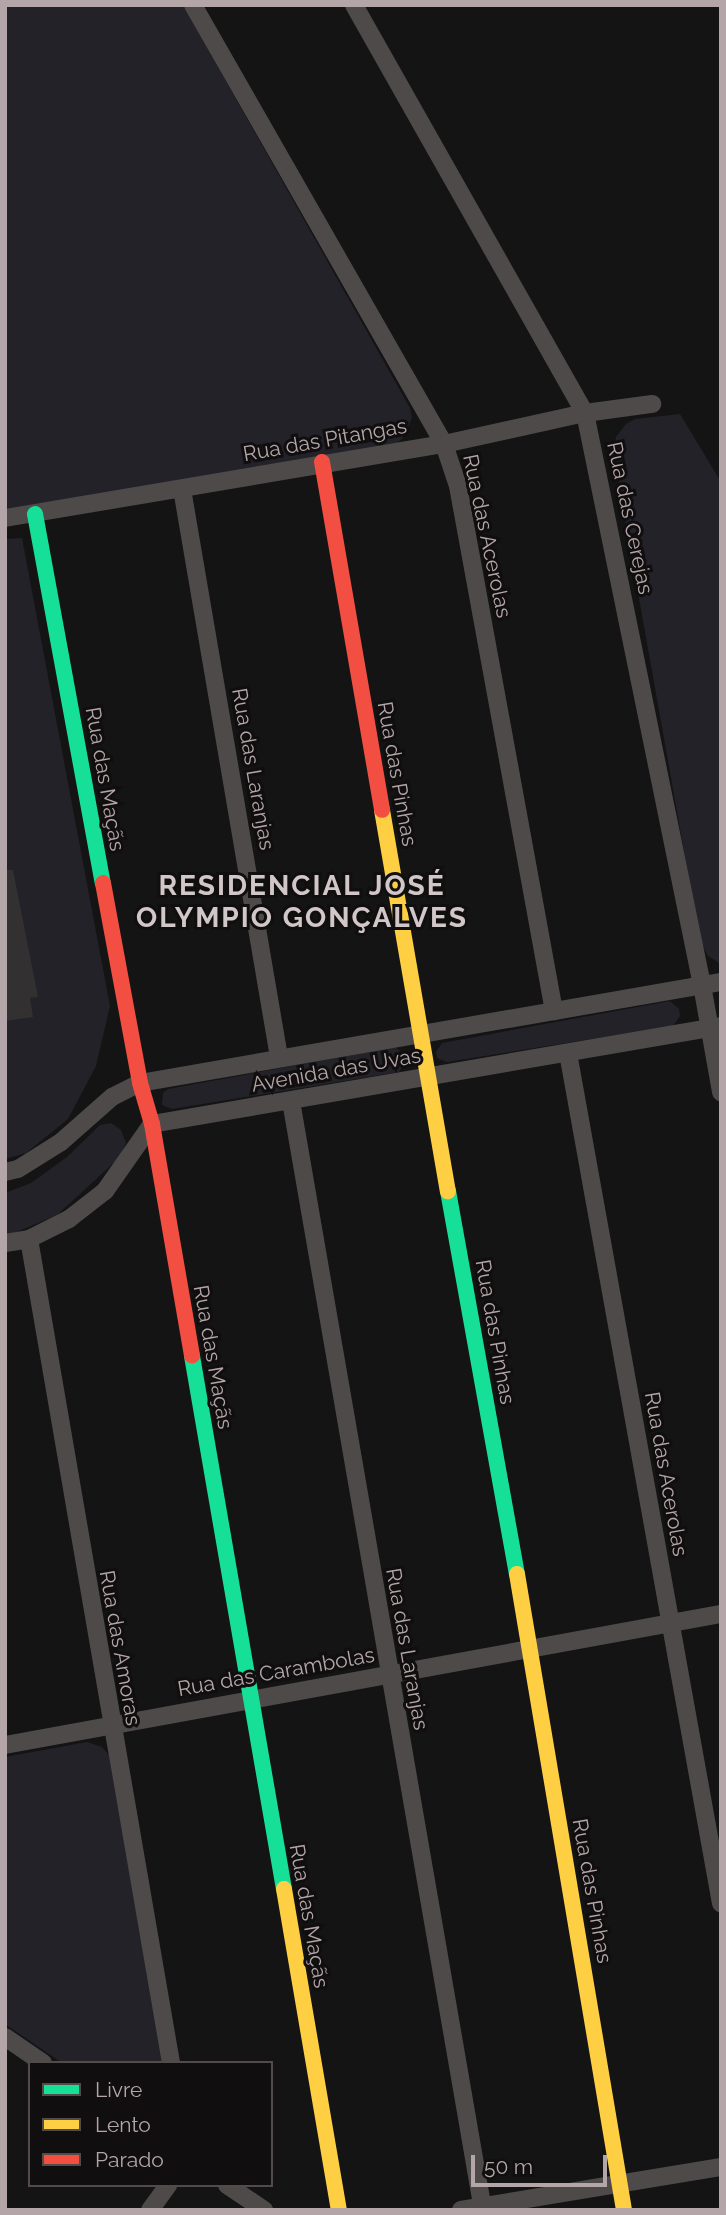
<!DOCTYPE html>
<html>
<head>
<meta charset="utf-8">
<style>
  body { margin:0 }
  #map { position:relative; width:726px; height:2215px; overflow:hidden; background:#141414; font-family:Raleway,sans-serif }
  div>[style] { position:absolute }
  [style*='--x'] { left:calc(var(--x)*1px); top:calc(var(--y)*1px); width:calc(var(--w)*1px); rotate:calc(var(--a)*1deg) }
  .green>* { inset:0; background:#232229 }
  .building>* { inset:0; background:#323030 }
  .street>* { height:18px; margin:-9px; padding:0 9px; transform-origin:9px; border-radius:9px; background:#4e4a4a }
  .fast>* { height:16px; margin:-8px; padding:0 8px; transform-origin:8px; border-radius:8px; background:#16e098 }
  .slow>* { height:16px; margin:-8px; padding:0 8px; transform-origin:8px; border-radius:8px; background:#ffcf43 }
  .jam>* { height:16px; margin:-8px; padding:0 8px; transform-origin:8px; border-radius:8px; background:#f24e42 }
  span { translate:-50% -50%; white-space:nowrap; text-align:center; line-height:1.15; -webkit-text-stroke:6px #100e0e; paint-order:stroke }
  .street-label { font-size:21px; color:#b4a6a8 }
  .district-label { font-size:28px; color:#d1c6c8; font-weight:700; letter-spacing:2px }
  .frame { position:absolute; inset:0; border:7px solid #b4a6a8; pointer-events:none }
  .legend { position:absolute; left:28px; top:2061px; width:245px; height:126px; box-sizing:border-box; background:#100e0e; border:2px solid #524b4c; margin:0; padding:9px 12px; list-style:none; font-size:21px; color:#b4a6a8 }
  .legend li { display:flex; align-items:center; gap:14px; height:35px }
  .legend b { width:35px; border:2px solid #524b4c }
  .scale { position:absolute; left:471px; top:2155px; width:136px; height:32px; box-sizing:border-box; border:4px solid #b4a6a8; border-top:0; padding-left:9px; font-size:21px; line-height:24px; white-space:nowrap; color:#b4a6a8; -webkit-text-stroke:5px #100e0e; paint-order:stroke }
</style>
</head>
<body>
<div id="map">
  <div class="green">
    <i style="clip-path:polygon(5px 5px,183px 5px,410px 408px,412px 418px,402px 439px,393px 446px,5px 510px)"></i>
    <i style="clip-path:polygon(680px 414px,721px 482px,721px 964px,708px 956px,700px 941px,613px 452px,616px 437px,626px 424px,635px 419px)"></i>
    <i style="clip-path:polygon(22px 538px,110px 1006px,96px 1066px,68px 1119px,26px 1153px,5px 1159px,5px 539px)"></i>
    <i style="clip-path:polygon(670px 1001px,679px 1009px,680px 1016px,673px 1026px,447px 1062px,437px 1058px,436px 1052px,442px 1043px)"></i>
    <i style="clip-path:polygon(395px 1047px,405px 1055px,405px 1062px,399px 1072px,172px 1109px,162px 1105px,163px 1093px,168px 1089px)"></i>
    <i style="clip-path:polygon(111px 1123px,121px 1130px,126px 1143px,119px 1158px,57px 1215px,5px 1237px,5px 1193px,31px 1183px,67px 1157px,100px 1125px)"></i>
    <i style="clip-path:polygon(87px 1742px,102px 1747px,109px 1755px,164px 2063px,62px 2063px,5px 2024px,5px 1757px)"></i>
  </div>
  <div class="building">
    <i style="clip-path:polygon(5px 870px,13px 870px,38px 997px,30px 998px,33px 1017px,5px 1021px)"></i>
  </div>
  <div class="street">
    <i style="--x:193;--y:5;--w:506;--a:60.24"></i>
    <i style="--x:444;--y:444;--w:44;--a:71.6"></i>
    <i style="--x:458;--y:486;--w:534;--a:79.64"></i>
    <i style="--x:354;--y:5;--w:469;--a:60.5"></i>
    <i style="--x:585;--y:413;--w:584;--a:78.44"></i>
    <i style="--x:702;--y:985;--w:109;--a:79.9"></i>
    <i style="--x:182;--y:489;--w:576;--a:80.31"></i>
    <i style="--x:5;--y:518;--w:445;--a:-9.6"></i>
    <i style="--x:444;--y:444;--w:144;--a:-12.4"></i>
    <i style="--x:585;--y:413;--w:68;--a:-7.7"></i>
    <i style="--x:568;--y:1053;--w:864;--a:79.8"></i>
    <i style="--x:291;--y:1101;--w:1120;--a:80.18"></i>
    <i style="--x:5;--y:1172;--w:13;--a:-13"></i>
    <i style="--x:18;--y:1169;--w:51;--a:-32.1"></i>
    <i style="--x:61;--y:1142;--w:68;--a:-41.4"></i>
    <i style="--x:112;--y:1097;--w:31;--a:-27"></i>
    <i style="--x:140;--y:1083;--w:590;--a:-9.86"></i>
    <i style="--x:29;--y:1239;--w:836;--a:80.22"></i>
    <i style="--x:5;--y:1243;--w:24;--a:-9"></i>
    <i style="--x:29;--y:1239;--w:45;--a:-26.6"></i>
    <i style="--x:69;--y:1219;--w:46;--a:-37.9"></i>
    <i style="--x:105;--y:1191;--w:82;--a:-55"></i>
    <i style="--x:152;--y:1124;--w:577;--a:-9.77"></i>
    <i style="--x:5;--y:1745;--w:728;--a:-10.37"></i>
    <i style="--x:5;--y:2037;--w:46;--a:34.4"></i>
    <i style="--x:227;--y:2185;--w:45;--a:34"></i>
    <i style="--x:150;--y:2210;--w:31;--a:-54"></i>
    <i style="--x:461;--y:2210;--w:264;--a:-9.4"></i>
  </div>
  <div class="fast">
    <i style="--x:35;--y:514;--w:375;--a:79.6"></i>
    <i style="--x:448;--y:1191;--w:389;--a:79.8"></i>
    <i style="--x:192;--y:1356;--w:541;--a:80.21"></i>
  </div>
  <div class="slow">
    <i style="--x:382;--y:810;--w:387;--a:80.2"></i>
    <i style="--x:517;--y:1574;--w:645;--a:80.45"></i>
    <i style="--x:284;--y:1889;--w:326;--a:80.3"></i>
  </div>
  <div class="jam">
    <i style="--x:322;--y:462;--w:353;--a:80.2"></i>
    <i style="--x:103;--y:883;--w:203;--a:79.5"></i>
    <i style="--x:140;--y:1083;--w:43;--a:73.7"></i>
    <i style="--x:152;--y:1124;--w:235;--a:80.2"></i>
  </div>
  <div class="street-label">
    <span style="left:325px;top:440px;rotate:-10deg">Rua das Pitangas</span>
    <span style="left:630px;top:518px;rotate:78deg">Rua das Cerejas</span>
    <span style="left:487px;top:536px;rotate:78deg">Rua das Acerolas</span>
    <span style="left:253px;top:769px;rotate:80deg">Rua das Laranjas</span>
    <span style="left:397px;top:774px;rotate:80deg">Rua das Pinhas</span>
    <span style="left:105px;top:779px;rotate:80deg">Rua das Maçãs</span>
    <span style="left:336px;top:1070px;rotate:-10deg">Avenida das Uvas</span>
    <span style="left:495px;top:1332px;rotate:80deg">Rua das Pinhas</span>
    <span style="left:213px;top:1357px;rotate:80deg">Rua das Maçãs</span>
    <span style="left:666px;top:1474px;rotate:80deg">Rua das Acerolas</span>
    <span style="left:120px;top:1648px;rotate:80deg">Rua das Amoras</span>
    <span style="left:407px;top:1649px;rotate:80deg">Rua das Laranjas</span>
    <span style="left:276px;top:1672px;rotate:-10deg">Rua das Carambolas</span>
    <span style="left:592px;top:1891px;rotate:80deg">Rua das Pinhas</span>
    <span style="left:309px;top:1916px;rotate:80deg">Rua das Maçãs</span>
  </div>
  <div class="district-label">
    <span style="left:302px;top:902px">RESIDENCIAL JOSÉ<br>OLYMPIO GONÇALVES</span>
  </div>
  <div class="frame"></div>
  <ul class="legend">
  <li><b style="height:9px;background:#16e098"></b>Livre</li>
  <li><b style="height:9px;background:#ffcf43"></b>Lento</li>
  <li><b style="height:9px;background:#f24e42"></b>Parado</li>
  </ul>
  <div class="scale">50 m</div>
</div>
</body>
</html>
